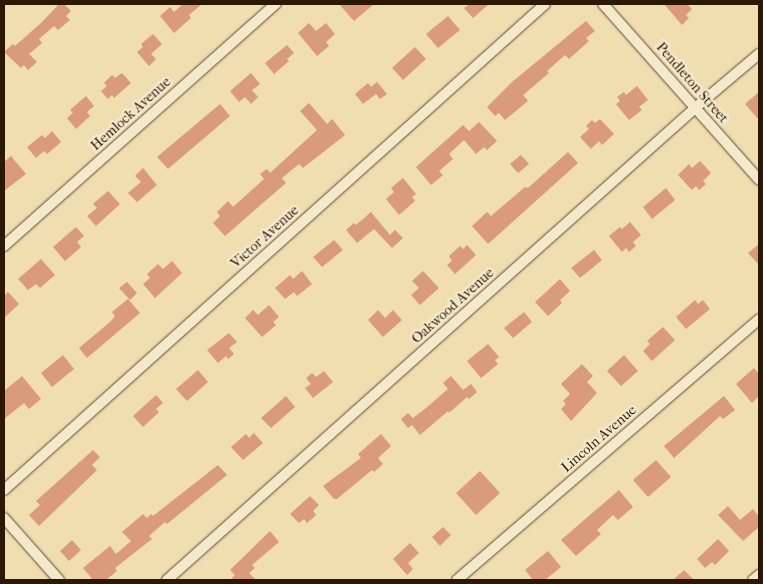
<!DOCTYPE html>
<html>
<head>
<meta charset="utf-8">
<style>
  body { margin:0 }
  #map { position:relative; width:763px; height:584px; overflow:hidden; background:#f0ddb0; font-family:"IM FELL French Canon",serif }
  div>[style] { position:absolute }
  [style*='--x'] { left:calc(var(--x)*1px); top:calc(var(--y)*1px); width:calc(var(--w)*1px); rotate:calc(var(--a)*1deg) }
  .building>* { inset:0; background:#da9a7c }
  .roads { filter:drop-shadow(0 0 1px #5e4931) drop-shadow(0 0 1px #5e4931) }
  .minor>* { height:10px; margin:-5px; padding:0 5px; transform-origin:5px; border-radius:5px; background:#f5e9cc }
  span { translate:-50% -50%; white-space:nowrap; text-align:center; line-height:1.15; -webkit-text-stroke:5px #f5e9cc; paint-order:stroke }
  .street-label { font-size:14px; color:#2d1807 }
  .frame { position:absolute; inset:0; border:5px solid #2d1807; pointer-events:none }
</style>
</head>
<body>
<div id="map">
  <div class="building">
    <i style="clip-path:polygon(59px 4px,64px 4px,71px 11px,66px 16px,70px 20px,58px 30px,54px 26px,39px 39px,42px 43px,29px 54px,37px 62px,28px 70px,24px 65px,21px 68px,4px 52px,13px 44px,15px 46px,42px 22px)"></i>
    <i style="clip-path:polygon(183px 4px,202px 4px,189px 15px,191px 18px,174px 33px,160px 16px,170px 7px,174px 12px)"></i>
    <i style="clip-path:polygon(339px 4px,374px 4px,354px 21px)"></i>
    <i style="clip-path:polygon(470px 4px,489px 4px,473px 18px,464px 8px)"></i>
    <i style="clip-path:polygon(664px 4px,687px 4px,692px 9px,686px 15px,689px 18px,682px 25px)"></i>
    <i style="clip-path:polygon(448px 16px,460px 30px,438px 48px,426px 34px)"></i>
    <i style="clip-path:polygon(586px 21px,595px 31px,586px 38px,589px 41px,569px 59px,565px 55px,547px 71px,549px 73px,523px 95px,528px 101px,505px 120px,499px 113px,495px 116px,487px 107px,512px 82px)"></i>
    <i style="clip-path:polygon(309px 23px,316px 31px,326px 23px,335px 34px,326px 42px,329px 46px,317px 56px,298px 33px)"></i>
    <i style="clip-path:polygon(153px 34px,162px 44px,151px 54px,156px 59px,149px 66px,137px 52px,143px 47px,141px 44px)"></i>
    <i style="clip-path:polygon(287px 45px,294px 53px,287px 59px,289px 61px,274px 74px,265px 63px)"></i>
    <i style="clip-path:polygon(415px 47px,426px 59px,403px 80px,392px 68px)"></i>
    <i style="clip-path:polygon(122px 73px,131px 83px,114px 98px,112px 95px,108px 99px,101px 91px,107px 86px,104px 83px,112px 75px,115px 78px)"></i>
    <i style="clip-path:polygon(251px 73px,260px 84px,252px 90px,258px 97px,251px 104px,245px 97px,239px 102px,230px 91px)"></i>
    <i style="clip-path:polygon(377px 82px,387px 94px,380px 99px,376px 94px,363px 104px,355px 94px,368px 83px,371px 87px)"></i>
    <i style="clip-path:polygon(637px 86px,648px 100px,639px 107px,642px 110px,629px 120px,616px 104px,620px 101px,617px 97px,624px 92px,626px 95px)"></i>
    <i style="clip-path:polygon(759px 92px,759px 120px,745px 104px)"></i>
    <i style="clip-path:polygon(86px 96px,94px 106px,87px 112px,90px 116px,76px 129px,67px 118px,73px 113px,70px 110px)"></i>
    <i style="clip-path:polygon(309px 103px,327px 124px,332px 119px,345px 135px,303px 168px,299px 164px,282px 178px,286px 183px,225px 236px,213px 223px,220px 216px,217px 212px,228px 201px,233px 207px,264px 179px,260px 174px,267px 169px,270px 173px,317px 130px,300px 111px)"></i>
    <i style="clip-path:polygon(220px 104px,230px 116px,168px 169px,157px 157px)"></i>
    <i style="clip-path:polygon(600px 119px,614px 134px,602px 145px,599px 141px,591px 149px,580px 137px,589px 129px,586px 126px,592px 120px,595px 123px)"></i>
    <i style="clip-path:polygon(479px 122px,497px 141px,487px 150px,484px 147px,476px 154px,464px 140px,449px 154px,453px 159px,439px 171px,443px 175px,431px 185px,416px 167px,463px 125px,469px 131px)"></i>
    <i style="clip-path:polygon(52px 131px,61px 142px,47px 154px,44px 151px,36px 158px,27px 147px,42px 135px,45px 138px)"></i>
    <i style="clip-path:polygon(568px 152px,578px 163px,488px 244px,472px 226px,487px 212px,491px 216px,525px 187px,528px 188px)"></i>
    <i style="clip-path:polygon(521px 155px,529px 164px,518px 173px,510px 164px)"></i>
    <i style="clip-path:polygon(11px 156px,26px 174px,4px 191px,4px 162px)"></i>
    <i style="clip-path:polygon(700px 161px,711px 173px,703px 181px,706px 184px,699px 190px,696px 186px,692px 190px,678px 175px,689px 164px,692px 168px)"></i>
    <i style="clip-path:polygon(143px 168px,157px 185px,137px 202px,128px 193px,141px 182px,135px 176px)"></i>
    <i style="clip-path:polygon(403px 178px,416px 194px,412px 197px,415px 201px,399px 215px,386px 199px,394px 192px,391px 188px)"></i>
    <i style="clip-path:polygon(666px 188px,675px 200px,652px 219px,643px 207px)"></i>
    <i style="clip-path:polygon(108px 191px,120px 204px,96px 226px,87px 216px,97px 208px,93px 204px)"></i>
    <i style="clip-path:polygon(371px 212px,390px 235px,395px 230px,403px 238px,392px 248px,374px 229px,357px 243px,346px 230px,354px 223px,356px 225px)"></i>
    <i style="clip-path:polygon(630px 222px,641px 235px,633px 242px,636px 246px,629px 252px,626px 248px,622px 252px,609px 236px,620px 227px,622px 229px)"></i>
    <i style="clip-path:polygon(76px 227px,84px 236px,77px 242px,81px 247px,65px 261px,53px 247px)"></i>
    <i style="clip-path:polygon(334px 240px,343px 250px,322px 267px,313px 257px)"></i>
    <i style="clip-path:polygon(759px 244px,759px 265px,748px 253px)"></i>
    <i style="clip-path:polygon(467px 245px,476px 255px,455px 274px,447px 265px,452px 261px,449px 256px,460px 246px,463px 249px)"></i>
    <i style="clip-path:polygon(594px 250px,602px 260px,580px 278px,571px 268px)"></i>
    <i style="clip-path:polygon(41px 259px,55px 275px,40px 288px,36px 284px,28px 290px,18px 279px)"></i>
    <i style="clip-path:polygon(172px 261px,182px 273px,155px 298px,143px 284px,150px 278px,147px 274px,158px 264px,163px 269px)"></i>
    <i style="clip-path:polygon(302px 271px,312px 284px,297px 296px,294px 292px,285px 299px,275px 288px,290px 275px,293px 279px)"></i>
    <i style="clip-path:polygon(423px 271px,439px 288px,420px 305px,411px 295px,419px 288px,412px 281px)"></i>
    <i style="clip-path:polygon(560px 279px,570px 291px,560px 300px,562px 303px,548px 316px,535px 302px)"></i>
    <i style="clip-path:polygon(127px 282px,137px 293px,130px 300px,119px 288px)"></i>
    <i style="clip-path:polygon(8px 292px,19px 304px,4px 318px,4px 296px)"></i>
    <i style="clip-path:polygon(128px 299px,140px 313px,87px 358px,79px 348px,110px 322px,115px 316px,112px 312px)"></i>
    <i style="clip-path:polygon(695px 300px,698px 304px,703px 300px,710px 309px,686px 329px,676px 317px)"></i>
    <i style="clip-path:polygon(269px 305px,279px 317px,273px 322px,276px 325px,262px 337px,245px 318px,253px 310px,258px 315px)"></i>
    <i style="clip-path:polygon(378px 310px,385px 318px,393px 310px,402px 320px,383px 337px,368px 320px)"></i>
    <i style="clip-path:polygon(524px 312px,532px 322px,513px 338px,504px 328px)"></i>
    <i style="clip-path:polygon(663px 327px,675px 340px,652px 361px,643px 351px,650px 344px,647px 341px)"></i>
    <i style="clip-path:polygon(229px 333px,237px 342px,229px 348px,234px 354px,228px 359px,226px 356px,218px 363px,207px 350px)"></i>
    <i style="clip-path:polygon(488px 344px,499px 357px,495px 360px,498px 364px,481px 378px,467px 361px)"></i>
    <i style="clip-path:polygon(63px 355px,74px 369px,52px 387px,41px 373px)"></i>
    <i style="clip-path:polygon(624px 355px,638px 371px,621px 386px,607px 371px)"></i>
    <i style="clip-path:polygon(582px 364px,593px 376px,587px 382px,597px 393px,571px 421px,561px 409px,566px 404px,563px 401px,570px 394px,561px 384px)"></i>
    <i style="clip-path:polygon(754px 368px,759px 374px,759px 396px,752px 403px,736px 384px)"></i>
    <i style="clip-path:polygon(198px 370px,208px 382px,187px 401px,176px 389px)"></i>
    <i style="clip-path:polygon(324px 371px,333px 382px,313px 398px,305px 388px,311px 384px,306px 378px,312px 373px,316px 377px)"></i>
    <i style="clip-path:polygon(22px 376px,41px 399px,29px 409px,24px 403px,4px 419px,4px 391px)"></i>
    <i style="clip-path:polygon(451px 376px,463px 390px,471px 384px,477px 392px,469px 399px,467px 397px,449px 413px,448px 411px,420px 435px,412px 425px,408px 428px,401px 419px,408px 413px,413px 418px,426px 408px,448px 389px,443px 383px)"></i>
    <i style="clip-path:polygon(156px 395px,163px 403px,156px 409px,159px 412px,143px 427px,133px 416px)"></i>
    <i style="clip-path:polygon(286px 396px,295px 407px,271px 428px,261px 418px)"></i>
    <i style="clip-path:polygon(724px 396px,735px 410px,723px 419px,720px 416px,674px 458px,664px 446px)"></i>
    <i style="clip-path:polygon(254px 433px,263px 443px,243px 460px,231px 447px,246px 434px,249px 438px)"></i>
    <i style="clip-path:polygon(381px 434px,391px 446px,378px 458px,383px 464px,374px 472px,372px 470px,337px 499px,334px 499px,323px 486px,361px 458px,358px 454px)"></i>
    <i style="clip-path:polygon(93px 450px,100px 457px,92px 465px,97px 470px,39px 526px,29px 515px,40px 505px,36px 501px)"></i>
    <i style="clip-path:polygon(656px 460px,671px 477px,648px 497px,633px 480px)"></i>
    <i style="clip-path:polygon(218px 465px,227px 475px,167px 524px,165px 522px,149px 536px,152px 539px,115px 568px,117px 571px,106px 580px,93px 580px,83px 568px,110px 546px,116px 554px,131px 541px,122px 532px,143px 514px,147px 518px,151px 514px,153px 516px)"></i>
    <i style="clip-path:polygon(480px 471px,500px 493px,476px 515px,456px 493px)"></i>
    <i style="clip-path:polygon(619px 490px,633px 507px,618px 520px,613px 515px,597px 530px,601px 534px,576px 556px,561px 540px)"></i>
    <i style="clip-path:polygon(310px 496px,319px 505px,313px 511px,316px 515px,307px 523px,304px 519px,299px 523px,290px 514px)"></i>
    <i style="clip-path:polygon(728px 506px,740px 520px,753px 509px,759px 517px,759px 527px,743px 541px,718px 515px)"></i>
    <i style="clip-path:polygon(443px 527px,451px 535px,440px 546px,432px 537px)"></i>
    <i style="clip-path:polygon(270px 531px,279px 542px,252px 565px,255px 568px,249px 573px,256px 580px,230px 580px,235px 575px,230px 570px)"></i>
    <i style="clip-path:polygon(718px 539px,729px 551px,715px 565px,712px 562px,705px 568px,697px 559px)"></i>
    <i style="clip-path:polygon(72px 540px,81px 550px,69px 561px,60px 551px)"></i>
    <i style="clip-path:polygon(410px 543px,419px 553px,408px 563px,413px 569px,407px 575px,393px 559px)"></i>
    <i style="clip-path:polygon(548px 551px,561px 567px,545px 580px,533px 580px,525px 570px)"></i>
    <i style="clip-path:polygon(684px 570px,694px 580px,673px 580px)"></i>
  </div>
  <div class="roads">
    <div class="minor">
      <i style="--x:603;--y:4;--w:235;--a:48.4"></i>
      <i style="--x:4;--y:246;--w:364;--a:-41.7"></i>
      <i style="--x:4;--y:490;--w:727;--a:-41.93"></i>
      <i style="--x:4;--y:518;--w:83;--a:48.4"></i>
      <i style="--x:167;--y:580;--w:708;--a:-41.79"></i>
      <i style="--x:695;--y:108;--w:84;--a:-40.2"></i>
      <i style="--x:457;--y:580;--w:399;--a:-40.8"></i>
      <i style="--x:753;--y:580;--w:8;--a:-40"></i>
    </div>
  </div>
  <div class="street-label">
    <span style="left:692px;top:83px;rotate:49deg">Pendleton Street</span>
    <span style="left:131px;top:114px;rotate:-42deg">Hemlock Avenue</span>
    <span style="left:265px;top:237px;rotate:-42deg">Victor Avenue</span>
    <span style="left:453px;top:306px;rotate:-42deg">Oakwood Avenue</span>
    <span style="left:599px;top:439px;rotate:-41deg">Lincoln Avenue</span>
  </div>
  <div class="frame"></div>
</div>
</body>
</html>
